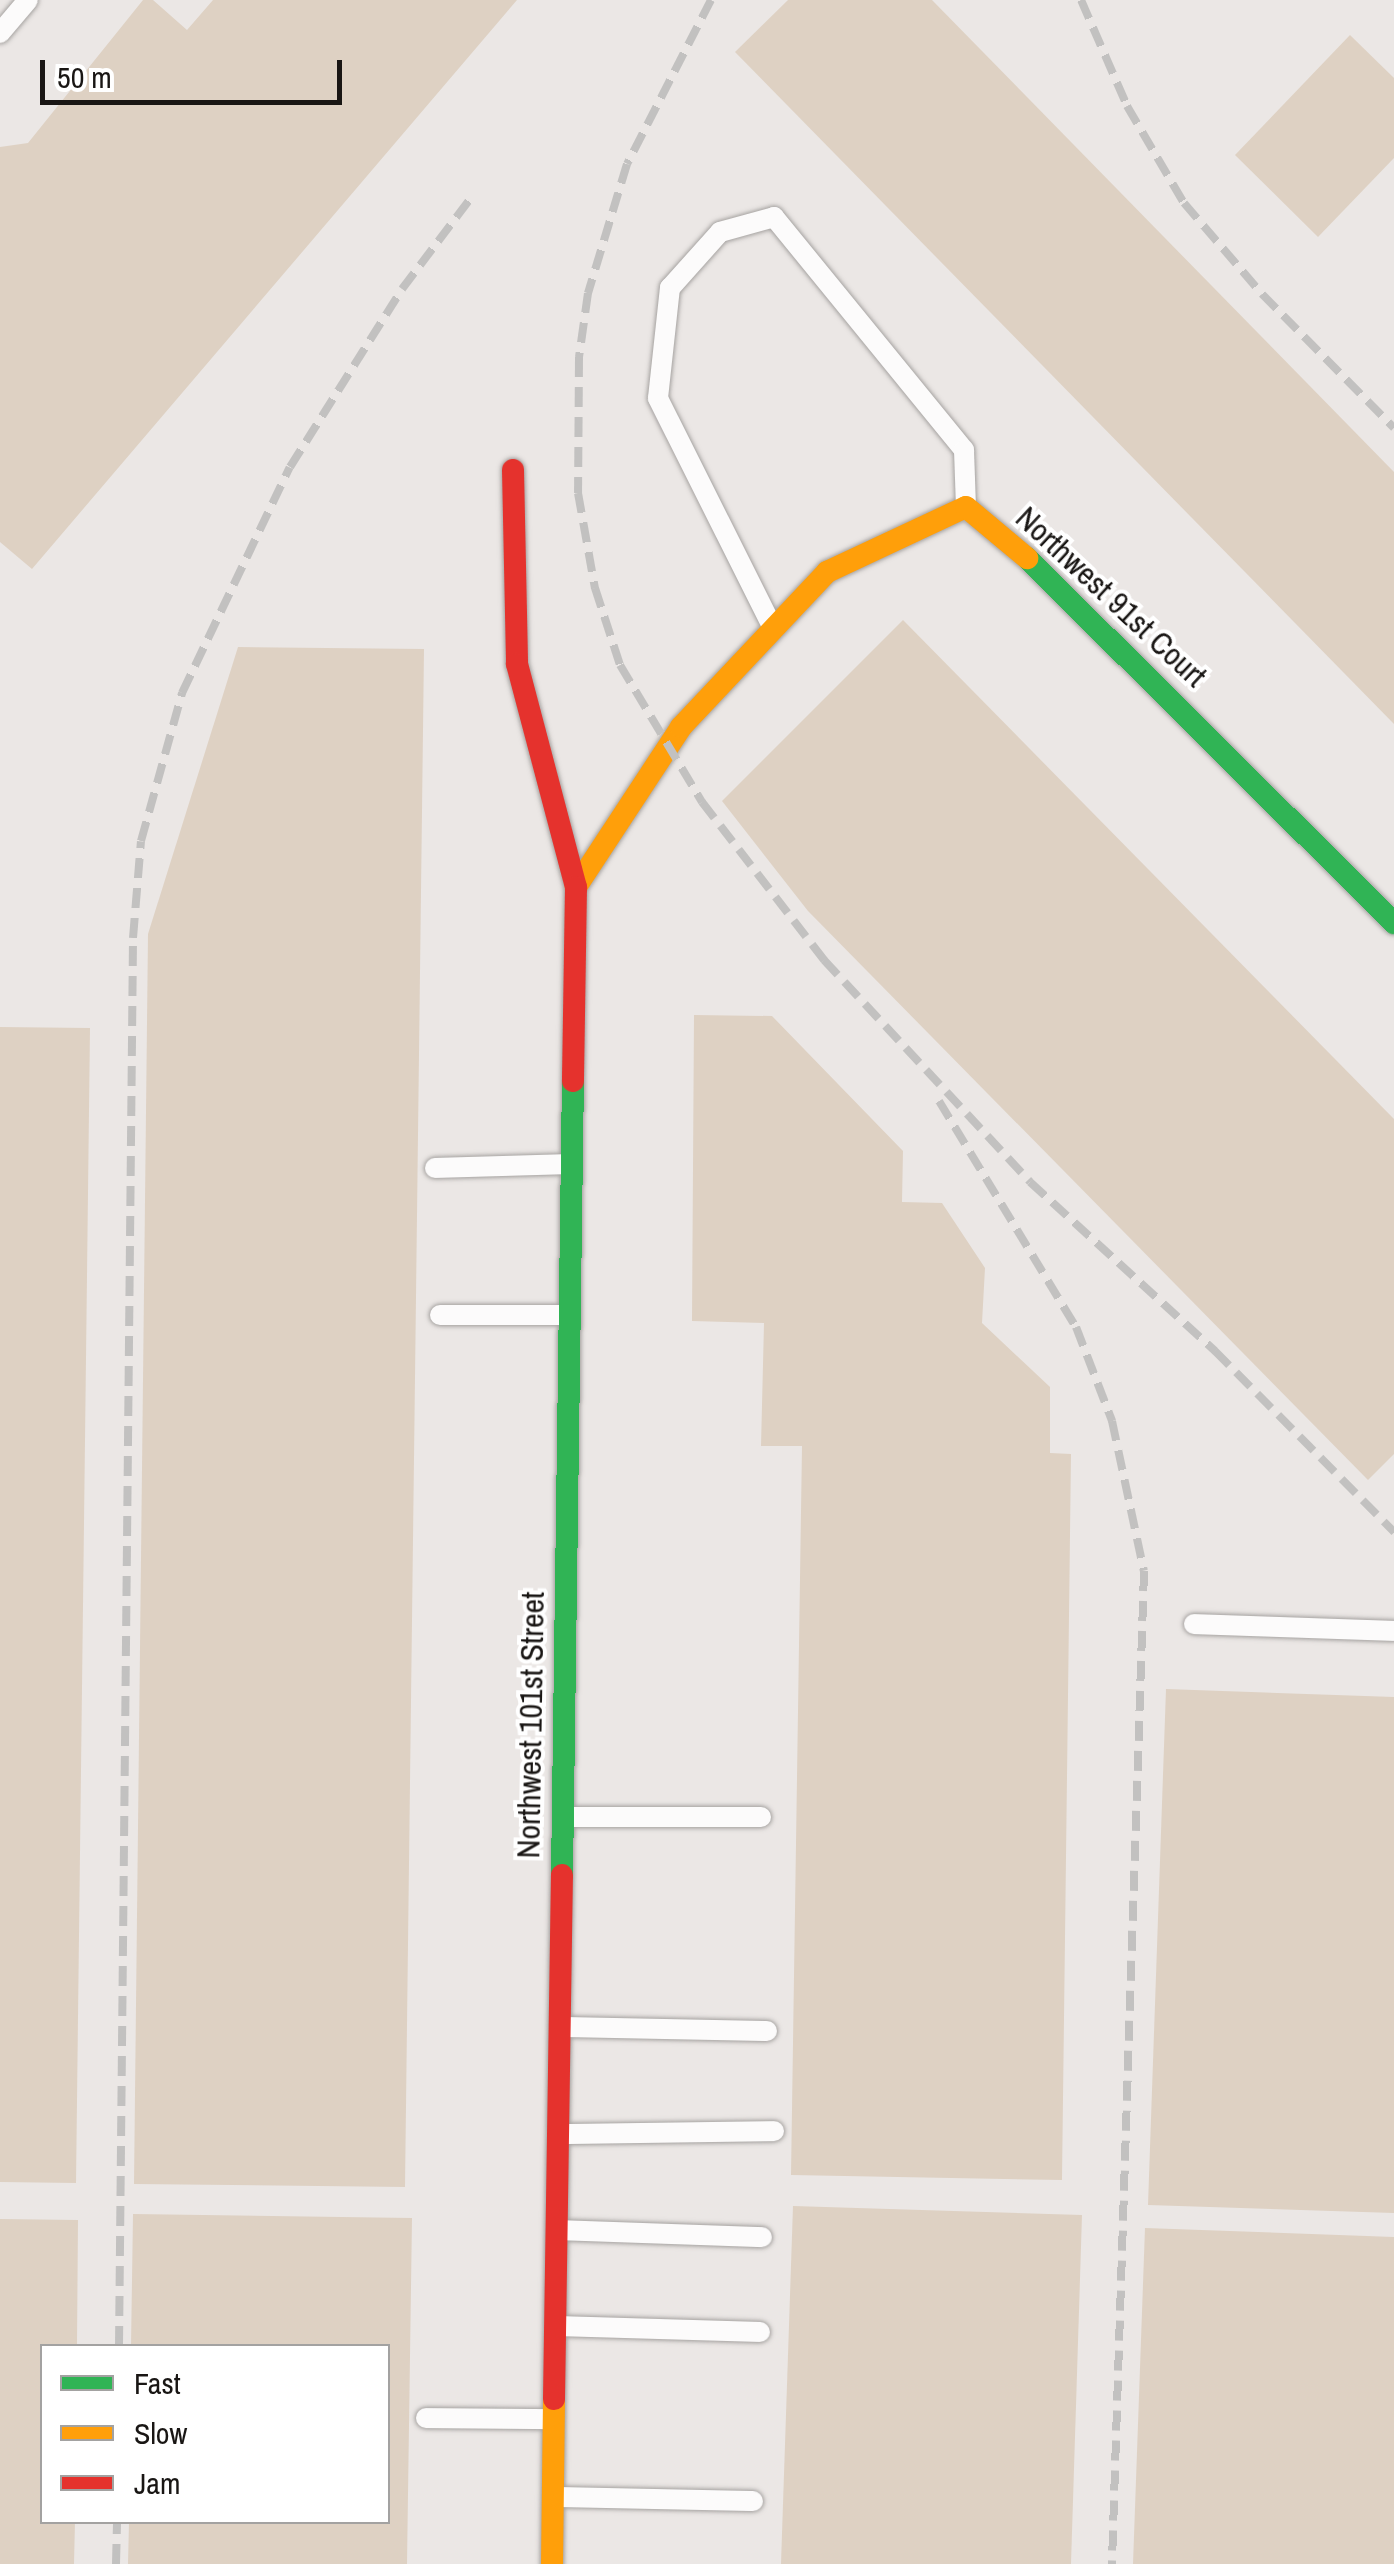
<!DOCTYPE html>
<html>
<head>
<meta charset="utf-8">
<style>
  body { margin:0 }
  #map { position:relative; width:1394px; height:2564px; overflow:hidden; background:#ebe7e5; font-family:"Archivo Narrow",sans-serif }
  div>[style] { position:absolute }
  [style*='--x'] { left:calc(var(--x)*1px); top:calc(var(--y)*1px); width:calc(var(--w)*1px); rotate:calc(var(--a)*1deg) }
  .building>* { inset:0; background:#ded1c3 }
  .roads { filter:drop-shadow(0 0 2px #a6a3a1) drop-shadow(0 0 2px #a6a3a1) }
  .lane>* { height:20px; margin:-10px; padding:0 10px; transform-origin:10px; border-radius:10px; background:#fcfbfb }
  .fast>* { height:22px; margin:-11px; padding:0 11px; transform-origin:11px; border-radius:11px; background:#30b455 }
  .slow>* { height:22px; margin:-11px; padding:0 11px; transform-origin:11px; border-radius:11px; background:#ff9f0a }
  .jam>* { height:22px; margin:-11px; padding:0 11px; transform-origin:11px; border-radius:11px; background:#e5322d }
  .rail>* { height:8px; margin-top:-4px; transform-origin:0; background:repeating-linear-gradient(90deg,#c2c1c0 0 20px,transparent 0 30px) }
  span { translate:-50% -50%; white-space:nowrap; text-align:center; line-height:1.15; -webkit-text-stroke:8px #fff; paint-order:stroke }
  .street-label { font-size:32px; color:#191614 }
  .legend { position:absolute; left:40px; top:2344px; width:350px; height:180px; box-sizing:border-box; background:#fff; border:2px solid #a3a2a1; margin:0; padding:12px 18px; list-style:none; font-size:30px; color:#191614 }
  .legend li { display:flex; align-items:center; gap:20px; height:50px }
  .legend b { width:50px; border:2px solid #a3a2a1 }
  .scale { position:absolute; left:40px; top:60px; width:302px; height:45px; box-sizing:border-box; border:5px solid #191614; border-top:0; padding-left:12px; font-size:30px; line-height:35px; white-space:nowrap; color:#191614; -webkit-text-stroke:8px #fff; paint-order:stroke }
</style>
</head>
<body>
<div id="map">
  <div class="building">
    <i style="clip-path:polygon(143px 0,153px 0,187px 30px,213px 0,517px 0,32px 569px,0 542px,0 147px,28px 143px)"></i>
    <i style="clip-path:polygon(788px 0,932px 0,1394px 472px,1394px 724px,735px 52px)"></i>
    <i style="clip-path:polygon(1350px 35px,1394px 78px,1394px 158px,1318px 237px,1235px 155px)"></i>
    <i style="clip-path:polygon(903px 620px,1394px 1119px,1394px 1454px,1368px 1480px,808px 911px,722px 801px)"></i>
    <i style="clip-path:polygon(238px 647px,424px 649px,405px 2187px,134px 2184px,148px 934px)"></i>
    <i style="clip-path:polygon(694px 1015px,772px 1016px,903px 1151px,902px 1202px,942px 1203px,985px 1268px,982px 1323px,1050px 1387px,1050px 1453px,1071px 1454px,1062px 2180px,791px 2175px,802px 1446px,761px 1446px,764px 1323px,692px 1321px)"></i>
    <i style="clip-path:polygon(0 1027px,90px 1028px,76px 2183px,0 2182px)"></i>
    <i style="clip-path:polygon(1166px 1689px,1394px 1697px,1394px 2213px,1148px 2205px)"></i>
    <i style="clip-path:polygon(793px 2206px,1082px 2215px,1071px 2564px,781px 2564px)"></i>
    <i style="clip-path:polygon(133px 2214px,412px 2218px,407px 2564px,128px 2564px,129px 2522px,388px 2522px,388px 2346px,131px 2346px)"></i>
    <i style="clip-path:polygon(0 2219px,78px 2220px,77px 2346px,42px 2346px,42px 2522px,75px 2522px,74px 2564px,0 2564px)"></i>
    <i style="clip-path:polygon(1145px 2228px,1394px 2237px,1394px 2564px,1133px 2564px)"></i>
  </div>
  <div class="roads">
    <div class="lane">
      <i style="--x:0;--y:33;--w:43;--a:-49.7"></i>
      <i style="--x:773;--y:628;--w:257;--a:-116.6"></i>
      <i style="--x:658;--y:398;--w:111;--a:-83.8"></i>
      <i style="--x:670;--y:288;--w:75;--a:-48.2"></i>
      <i style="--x:720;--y:232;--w:56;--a:-15.5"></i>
      <i style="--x:774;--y:217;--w:301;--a:50.8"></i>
      <i style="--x:964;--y:450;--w:56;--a:88"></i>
      <i style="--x:435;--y:1168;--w:135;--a:-1.7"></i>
      <i style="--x:440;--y:1315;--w:127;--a:0"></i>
      <i style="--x:1194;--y:1624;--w:200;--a:2"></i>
      <i style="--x:565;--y:1817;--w:196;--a:0"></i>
      <i style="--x:562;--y:2027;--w:205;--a:1.1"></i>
      <i style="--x:561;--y:2134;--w:213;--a:-0.8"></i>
      <i style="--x:559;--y:2230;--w:203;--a:2"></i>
      <i style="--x:558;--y:2326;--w:202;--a:1.7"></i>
      <i style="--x:426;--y:2418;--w:126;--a:0.5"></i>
      <i style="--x:556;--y:2497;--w:197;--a:1.2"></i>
    </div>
    <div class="fast">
      <i style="--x:1027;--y:558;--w:518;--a:44.84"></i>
      <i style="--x:562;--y:1875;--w:794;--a:-89.21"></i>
    </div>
    <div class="slow">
      <i style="--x:576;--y:887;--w:191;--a:-56.7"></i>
      <i style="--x:681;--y:727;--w:213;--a:-46.7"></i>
      <i style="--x:827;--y:572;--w:153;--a:-25.1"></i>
      <i style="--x:966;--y:507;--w:80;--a:39.9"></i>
      <i style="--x:552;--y:2564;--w:165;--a:-89.3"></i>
    </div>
    <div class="jam">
      <i style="--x:513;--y:470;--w:194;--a:88.8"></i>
      <i style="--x:517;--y:664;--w:231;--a:75.2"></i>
      <i style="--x:576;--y:887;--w:194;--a:90.9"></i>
      <i style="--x:554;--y:2399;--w:524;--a:-89.13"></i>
    </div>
  </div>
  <div class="rail">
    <i style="--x:711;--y:0;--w:184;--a:117.1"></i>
    <i style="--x:627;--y:164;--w:135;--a:106.8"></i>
    <i style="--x:588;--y:293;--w:65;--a:98"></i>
    <i style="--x:579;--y:357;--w:136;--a:90.4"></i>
    <i style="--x:578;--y:493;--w:97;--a:79.9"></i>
    <i style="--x:595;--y:588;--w:81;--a:72"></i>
    <i style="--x:620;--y:665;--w:160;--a:59.1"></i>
    <i style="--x:702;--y:802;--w:200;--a:52.3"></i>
    <i style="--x:824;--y:960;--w:303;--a:47.1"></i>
    <i style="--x:1030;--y:1182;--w:251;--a:42.4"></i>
    <i style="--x:1215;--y:1351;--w:255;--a:45.3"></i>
    <i style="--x:1081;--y:0;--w:116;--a:66.5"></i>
    <i style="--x:1127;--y:106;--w:113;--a:59.6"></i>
    <i style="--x:1184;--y:203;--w:120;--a:49.4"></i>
    <i style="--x:1262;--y:294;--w:188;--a:45.4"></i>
    <i style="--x:939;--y:1101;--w:264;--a:58.8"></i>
    <i style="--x:1076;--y:1327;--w:101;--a:69"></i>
    <i style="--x:1112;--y:1421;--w:153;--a:78"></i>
    <i style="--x:1144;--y:1571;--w:994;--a:91.85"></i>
    <i style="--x:119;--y:2346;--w:1408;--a:-89.43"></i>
    <i style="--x:133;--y:938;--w:97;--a:-85.3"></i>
    <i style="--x:141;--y:841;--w:154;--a:-74.5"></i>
    <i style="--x:182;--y:693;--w:250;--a:-64.5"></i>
    <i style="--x:290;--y:467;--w:210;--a:-57.8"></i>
    <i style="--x:402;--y:289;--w:118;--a:-52.9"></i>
    <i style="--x:116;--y:2564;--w:42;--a:-88.6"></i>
  </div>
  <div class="street-label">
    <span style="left:1111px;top:597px;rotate:43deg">Northwest 91st Court</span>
    <span style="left:531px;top:1725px;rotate:-89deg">Northwest 101st Street</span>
  </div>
  <ul class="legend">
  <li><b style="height:12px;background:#30b455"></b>Fast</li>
  <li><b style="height:12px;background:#ff9f0a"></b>Slow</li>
  <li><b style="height:12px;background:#e5322d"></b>Jam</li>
  </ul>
  <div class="scale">50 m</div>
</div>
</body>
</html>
